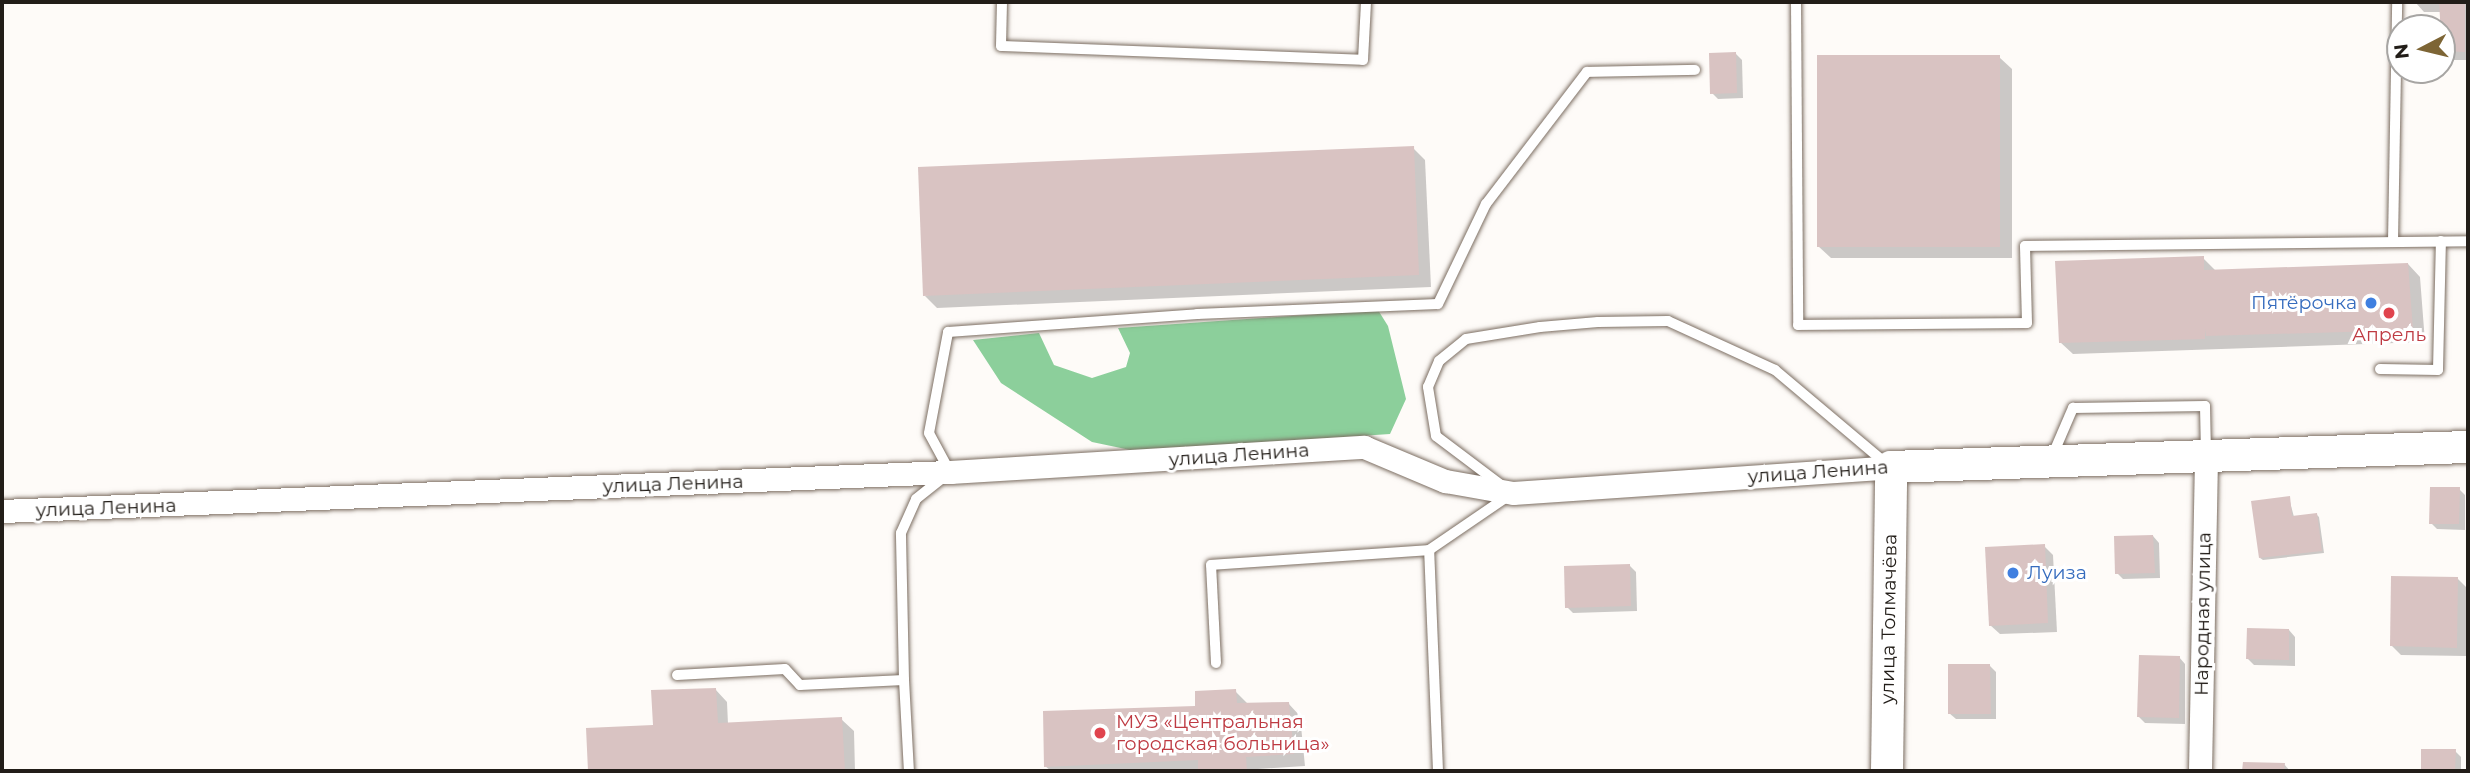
<!DOCTYPE html>
<html>
<head>
<meta charset="utf-8">
<style>
  body { margin:0 }
  #map { position:relative; width:2470px; height:773px; overflow:hidden; background:#fefbf8; font-family:Montserrat,sans-serif }
  div>[style] { position:absolute }
  [style*='--x'] { left:calc(var(--x)*1px); top:calc(var(--y)*1px); width:calc(var(--w)*1px); rotate:calc(var(--a)*1deg) }
  .forest>* { inset:0; background:#8ccf9b }
  .shadow>* { inset:0; background:#0003 }
  .building>* { inset:0; background:#d9c3c2 }
  .roads { filter:drop-shadow(0 0 2px #7c6e62) drop-shadow(0 0 2px #7c6e62) }
  .lane>* { height:10px; margin:-5px; padding:0 5px; transform-origin:5px; border-radius:5px; background:#fff }
  .street>* { height:23px; margin:-11.5px; padding:0 11.5px; transform-origin:11.5px; border-radius:11.5px; background:#fff }
  .secondary>* { height:32px; margin:-16px; padding:0 16px; transform-origin:16px; border-radius:16px; background:#fff }
  .dots>* { width:19px; height:19px; translate:-50% -50%; box-sizing:border-box; border:4px solid #fff; border-radius:50% }
  span { translate:-50% -50%; white-space:nowrap; text-align:center; line-height:1.15; -webkit-text-stroke:6px #fff; paint-order:stroke }
  .shop-label { font-size:19px; color:#366cbe }
  .right { translate:-100% -50%; text-align:right }
  .left { translate:0 -50%; text-align:left }
  .health-label { font-size:19px; color:#be3a42 }
  .street-label { font-size:19px; color:#221d18 }
  .frame { position:absolute; inset:0; border:4px solid #221d18; pointer-events:none }
  .north { position:absolute; left:2386px; top:14px; width:70px; height:70px; box-sizing:border-box; background:#fff; border:2px solid #a7a5a3; border-radius:50%; rotate:263deg; font-size:19px; font-weight:700; line-height:28px; text-align:center; color:#221d18 }
  .north::after { content:''; display:block; margin:auto; width:24px; height:32px; background:#7d6535; clip-path:polygon(50% 0,100% 100%,50% 72%,0 100%) }
</style>
</head>
<body>
<div id="map">
  <div class="forest">
    <i style="clip-path:polygon(1378px 310px,1388px 326px,1406px 399px,1390px 434px,1135px 451px,1092px 442px,1001px 383px,973px 340px,1039px 333px,1054px 365px,1092px 378px,1126px 367px,1130px 353px,1118px 328px)"></i>
  </div>
  <div class="shadow">
    <i style="clip-path:polygon(2415px 2px,2468px 2px,2468px 60px,2450px 60px,2442px 52px,2440px 12px,2424px 12px)"></i>
    <i style="clip-path:polygon(1736px 54px,1742px 60px,1743px 98px,1718px 99px,1712px 93px)"></i>
    <i style="clip-path:polygon(1999px 57px,2012px 69px,2012px 258px,1831px 258px,1818px 246px)"></i>
    <i style="clip-path:polygon(1413px 148px,1425px 160px,1431px 287px,937px 308px,925px 296px)"></i>
    <i style="clip-path:polygon(2203px 258px,2216px 271px,2408px 264px,2420px 277px,2425px 342px,2073px 354px,2060px 342px)"></i>
    <i style="clip-path:polygon(2459px 489px,2465px 495px,2465px 530px,2437px 529px,2431px 523px)"></i>
    <i style="clip-path:polygon(2289px 498px,2294px 517px,2316px 514px,2319px 517px,2324px 553px,2263px 560px,2260px 558px)"></i>
    <i style="clip-path:polygon(2153px 536px,2159px 543px,2160px 578px,2123px 579px,2117px 573px)"></i>
    <i style="clip-path:polygon(2044px 546px,2053px 555px,2057px 632px,2000px 634px,1990px 625px)"></i>
    <i style="clip-path:polygon(1630px 566px,1636px 572px,1637px 611px,1573px 613px,1567px 607px)"></i>
    <i style="clip-path:polygon(2458px 579px,2467px 588px,2466px 656px,2401px 655px,2392px 646px)"></i>
    <i style="clip-path:polygon(2289px 630px,2295px 637px,2295px 666px,2254px 665px,2248px 659px)"></i>
    <i style="clip-path:polygon(2179px 657px,2185px 664px,2185px 724px,2145px 723px,2139px 717px)"></i>
    <i style="clip-path:polygon(1990px 666px,1996px 672px,1996px 719px,1956px 719px,1949px 713px)"></i>
    <i style="clip-path:polygon(715px 689px,727px 702px,728px 724px,841px 719px,854px 731px,855px 771px,590px 771px,588px 730px,655px 727px)"></i>
    <i style="clip-path:polygon(1235px 691px,1247px 703px,1288px 703px,1300px 716px,1305px 766px,1258px 769px,1258px 771px,1051px 771px,1045px 766px)"></i>
    <i style="clip-path:polygon(2423px 751px,2455px 751px,2461px 757px,2461px 771px,2422px 771px)"></i>
    <i style="clip-path:polygon(2244px 764px,2284px 764px,2290px 771px,2244px 771px)"></i>
  </div>
  <div class="building">
    <i style="clip-path:polygon(2439px 2px,2465px 2px,2465px 52px,2442px 51px)"></i>
    <i style="clip-path:polygon(1736px 52px,1737px 93px,1710px 94px,1709px 53px)"></i>
    <i style="clip-path:polygon(1817px 55px,2000px 55px,2000px 247px,1817px 247px)"></i>
    <i style="clip-path:polygon(1414px 146px,1419px 275px,923px 296px,918px 167px)"></i>
    <i style="clip-path:polygon(2204px 256px,2204px 270px,2408px 263px,2413px 330px,2206px 336px,2205px 329px,2205px 339px,2059px 343px,2055px 261px)"></i>
    <i style="clip-path:polygon(2430px 487px,2460px 487px,2459px 524px,2429px 524px)"></i>
    <i style="clip-path:polygon(2290px 496px,2292px 516px,2317px 513px,2322px 551px,2259px 558px,2251px 501px)"></i>
    <i style="clip-path:polygon(2153px 535px,2155px 573px,2115px 574px,2114px 536px)"></i>
    <i style="clip-path:polygon(2045px 544px,2048px 623px,1989px 626px,1985px 547px)"></i>
    <i style="clip-path:polygon(1630px 564px,1631px 606px,1565px 608px,1564px 566px)"></i>
    <i style="clip-path:polygon(2391px 576px,2458px 577px,2457px 648px,2390px 646px)"></i>
    <i style="clip-path:polygon(2247px 628px,2289px 629px,2289px 660px,2246px 659px)"></i>
    <i style="clip-path:polygon(2139px 655px,2180px 656px,2179px 718px,2137px 717px)"></i>
    <i style="clip-path:polygon(1948px 664px,1990px 664px,1991px 714px,1948px 714px)"></i>
    <i style="clip-path:polygon(716px 688px,718px 723px,842px 717px,845px 771px,588px 771px,586px 728px,653px 725px,651px 690px)"></i>
    <i style="clip-path:polygon(1236px 689px,1237px 703px,1289px 702px,1294px 754px,1246px 757px,1247px 771px,1198px 771px,1198px 760px,1044px 767px,1043px 711px,1195px 706px,1195px 691px)"></i>
    <i style="clip-path:polygon(2421px 749px,2456px 749px,2455px 771px,2421px 771px)"></i>
    <i style="clip-path:polygon(2243px 762px,2285px 763px,2284px 771px,2242px 771px)"></i>
  </div>
  <div class="roads">
    <div class="lane">
      <i style="--x:1002;--y:2;--w:44;--a:91.3"></i>
      <i style="--x:1001;--y:46;--w:362;--a:2.2"></i>
      <i style="--x:1363;--y:60;--w:58;--a:-87"></i>
      <i style="--x:1796;--y:2;--w:323;--a:89.6"></i>
      <i style="--x:1798;--y:325;--w:229;--a:-0.5"></i>
      <i style="--x:2027;--y:323;--w:77;--a:-91.5"></i>
      <i style="--x:2025;--y:246;--w:443;--a:-0.6"></i>
      <i style="--x:2393;--y:242;--w:240;--a:-89"></i>
      <i style="--x:2380;--y:369;--w:58;--a:1"></i>
      <i style="--x:2438;--y:370;--w:129;--a:-88.7"></i>
      <i style="--x:2051;--y:459;--w:56;--a:-66.7"></i>
      <i style="--x:2073;--y:408;--w:132;--a:-0.9"></i>
      <i style="--x:2205;--y:406;--w:48;--a:88.8"></i>
      <i style="--x:1501;--y:485;--w:81;--a:-143"></i>
      <i style="--x:1436;--y:436;--w:50;--a:-99.3"></i>
      <i style="--x:1428;--y:387;--w:28;--a:-67"></i>
      <i style="--x:1439;--y:361;--w:35;--a:-39"></i>
      <i style="--x:1466;--y:339;--w:75;--a:-9.2"></i>
      <i style="--x:1540;--y:327;--w:58;--a:-4.9"></i>
      <i style="--x:1598;--y:322;--w:70;--a:-0.8"></i>
      <i style="--x:1668;--y:321;--w:118;--a:24.6"></i>
      <i style="--x:1775;--y:370;--w:148;--a:40.1"></i>
      <i style="--x:1216;--y:663;--w:98;--a:-92.9"></i>
      <i style="--x:1211;--y:565;--w:219;--a:-3.9"></i>
      <i style="--x:677;--y:675;--w:108;--a:-3.2"></i>
      <i style="--x:785;--y:669;--w:22;--a:47"></i>
      <i style="--x:800;--y:685;--w:104;--a:-2.8"></i>
      <i style="--x:904;--y:680;--w:147;--a:-91.2"></i>
      <i style="--x:901;--y:533;--w:37;--a:-66"></i>
      <i style="--x:916;--y:499;--w:43;--a:-38.5"></i>
      <i style="--x:950;--y:472;--w:44;--a:-118.3"></i>
      <i style="--x:929;--y:433;--w:103;--a:-79.3"></i>
      <i style="--x:948;--y:332;--w:250;--a:-4.1"></i>
      <i style="--x:1197;--y:314;--w:241;--a:-2.4"></i>
      <i style="--x:1438;--y:304;--w:111;--a:-64.4"></i>
      <i style="--x:1486;--y:204;--w:166;--a:-52.6"></i>
      <i style="--x:1587;--y:72;--w:108;--a:-1.1"></i>
      <i style="--x:904;--y:680;--w:91;--a:86.9"></i>
      <i style="--x:1438;--y:771;--w:221;--a:-92.3"></i>
      <i style="--x:1429;--y:550;--w:99;--a:-34.3"></i>
    </div>
    <div class="street">
      <i style="--x:2;--y:511;--w:949;--a:-2.36"></i>
      <i style="--x:950;--y:472;--w:415;--a:-3.5"></i>
      <i style="--x:1364;--y:447;--w:88;--a:22.8"></i>
      <i style="--x:1445;--y:481;--w:69;--a:10"></i>
      <i style="--x:1513;--y:493;--w:379;--a:-3.9"></i>
      <i style="--x:2200;--y:771;--w:315;--a:-88.9"></i>
    </div>
    <div class="secondary">
      <i style="--x:1887;--y:771;--w:304;--a:-89.2"></i>
      <i style="--x:1891;--y:467;--w:577;--a:-1.99"></i>
    </div>
  </div>
  <div class="dots">
    <i style="left:2371px;top:303px;background:#3f7fe0"></i>
    <i style="left:2389px;top:313px;background:#e0444e"></i>
    <i style="left:2013px;top:573px;background:#3f7fe0"></i>
    <i style="left:1100px;top:733px;background:#e0444e"></i>
  </div>
  <div class="shop-label">
    <span class="right" style="left:2357px;top:303px">Пятёрочка</span>
    <span class="left" style="left:2027px;top:573px">Луиза</span>
  </div>
  <div class="health-label">
    <span style="left:2389px;top:335px">Апрель</span>
    <span class="left" style="left:1116px;top:733px">МУЗ «Центральная<br>городская больница»</span>
  </div>
  <div class="street-label">
    <span style="left:1239px;top:455px;rotate:-4deg">улица Ленина</span>
    <span style="left:1818px;top:472px;rotate:-4deg">улица Ленина</span>
    <span style="left:673px;top:484px;rotate:-2deg">улица Ленина</span>
    <span style="left:106px;top:508px;rotate:-2deg">улица Ленина</span>
    <span style="left:2203px;top:614px;rotate:-89deg">Народная улица</span>
    <span style="left:1889px;top:619px;rotate:-89deg">улица Толмачёва</span>
  </div>
  <div class="frame"></div>
  <div class="north">N</div>
</div>
</body>
</html>
